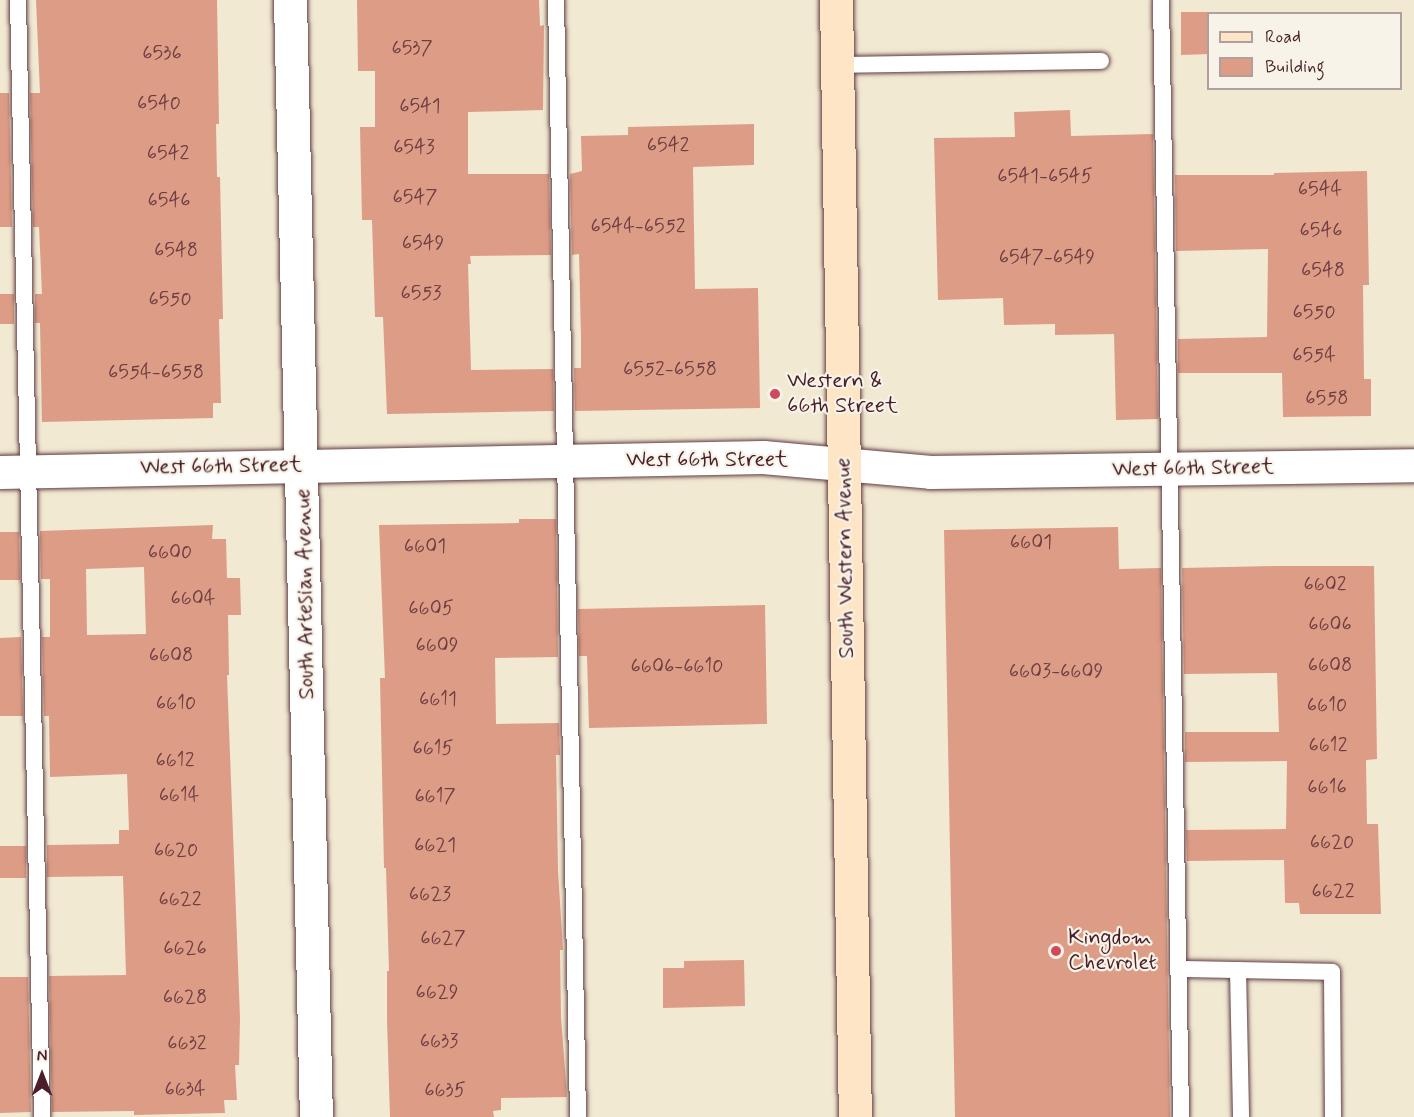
<!DOCTYPE html>
<html>
<head>
<meta charset="utf-8">
<style>
  body { margin:0 }
  #map { position:relative; width:1414px; height:1117px; overflow:hidden; background:#f1e9d2; font-family:Mynerve,sans-serif }
  div>[style] { position:absolute }
  [style*='--x'] { left:calc(var(--x)*1px); top:calc(var(--y)*1px); width:calc(var(--w)*1px); rotate:calc(var(--a)*1deg) }
  .building>* { inset:0; background:#dd9c86 }
  .roads { filter:drop-shadow(0 0 2px #633d44) drop-shadow(0 0 2px #633d44) }
  .service>* { height:16px; margin:-8px; padding:0 8px; transform-origin:8px; border-radius:8px; background:#fff }
  .minor>* { height:33px; margin:-16.5px; padding:0 16.5px; transform-origin:16.5px; border-radius:16.5px; background:#fff }
  .secondary>* { height:33px; margin:-16.5px; padding:0 16.5px; transform-origin:16.5px; border-radius:16.5px; background:#fde5c5 }
  .dots>* { width:16px; height:16px; translate:-50% -50%; box-sizing:border-box; border:3px solid #f7f3e8; border-radius:50% }
  span { translate:-50% -50%; white-space:nowrap; text-align:center; line-height:1.15; -webkit-text-stroke:4.5px #f7f3e8; paint-order:stroke }
  .number-label { font-size:20px; color:#6f3e42 }
  .number-label span { -webkit-text-stroke-width:0 }
  .poi-label { font-size:22px; color:#4a1f2b }
  .left { translate:0 -50%; text-align:left }
  .street-label { font-size:22px; color:#4a1f2b }
  .legend { position:absolute; left:1207px; top:12px; width:195px; height:78px; box-sizing:border-box; background:#f7f3e8; border:2px solid #b29e9c; margin:0; padding:8px 10px; list-style:none; font-size:18px; color:#4a1f2b }
  .legend li { display:flex; align-items:center; gap:12px; height:30px }
  .legend b { width:30px; border:2px solid #b29e9c }
  .north { position:absolute; left:12px; top:1045px; width:60px; height:60px; -webkit-text-stroke:4px #f7f3e8; paint-order:stroke; rotate:0deg; font-size:16px; font-weight:700; line-height:24px; text-align:center; color:#4a1f2b }
  .north::after { content:''; display:block; margin:auto; width:21px; height:27px; background:#4a1f2b; clip-path:polygon(50% 0,100% 100%,50% 72%,0 100%) }
</style>
</head>
<body>
<div id="map">
  <div class="building">
    <i style="clip-path:polygon(36px 0,217px 0,219px 124px,216px 124px,217px 177px,220px 177px,223px 319px,219px 319px,221px 403px,213px 403px,213px 418px,42px 422px,40px 323px,35px 323px,35px 294px,42px 294px,39px 227px,33px 227px,30px 93px,40px 93px)"></i>
    <i style="clip-path:polygon(357px 0,539px 0,540px 26px,544px 25px,543px 110px,468px 112px,468px 174px,549px 174px,551px 255px,470px 256px,471px 264px,468px 264px,471px 370px,553px 369px,554px 411px,387px 414px,383px 317px,375px 317px,372px 220px,362px 220px,360px 127px,375px 127px,375px 71px,358px 71px)"></i>
    <i style="clip-path:polygon(1181px 12px,1209px 12px,1209px 54px,1181px 55px)"></i>
    <i style="clip-path:polygon(0 93px,9px 93px,12px 227px,0 227px)"></i>
    <i style="clip-path:polygon(1070px 110px,1071px 136px,1153px 134px,1158px 419px,1116px 420px,1114px 334px,1055px 335px,1055px 324px,1004px 325px,1003px 298px,938px 300px,934px 138px,1015px 137px,1014px 112px)"></i>
    <i style="clip-path:polygon(754px 124px,754px 165px,693px 167px,695px 289px,758px 288px,760px 408px,575px 411px,574px 368px,581px 368px,581px 337px,579px 254px,572px 255px,570px 174px,582px 171px,581px 136px,628px 135px,628px 127px)"></i>
    <i style="clip-path:polygon(1367px 171px,1369px 285px,1363px 285px,1364px 379px,1371px 379px,1371px 416px,1283px 417px,1282px 373px,1178px 373px,1178px 339px,1267px 337px,1268px 249px,1176px 251px,1175px 175px,1274px 175px,1274px 173px)"></i>
    <i style="clip-path:polygon(0 294px,14px 294px,14px 324px,0 324px)"></i>
    <i style="clip-path:polygon(519px 519px,556px 519px,558px 657px,495px 658px,496px 724px,559px 723px,560px 755px,556px 755px,558px 871px,563px 950px,560px 950px,561px 1017px,567px 1097px,501px 1098px,501px 1110px,493px 1111px,494px 1117px,390px 1117px,387px 1020px,387px 971px,389px 971px,386px 868px,384px 868px,380px 678px,385px 678px,379px 525px,519px 523px)"></i>
    <i style="clip-path:polygon(evenodd,213px 525px,212px 539px,226px 539px,227px 578px,240px 578px,241px 615px,228px 615px,229px 675px,227px 675px,240px 1018px,239px 1065px,235px 1065px,237px 1100px,224px 1100px,225px 1113px,134px 1115px,134px 1111px,52px 1112px,49px 976px,126px 975px,123px 876px,47px 877px,47px 845px,119px 844px,119px 830px,129px 830px,127px 774px,50px 777px,49px 716px,44px 716px,42px 637px,50px 637px,50px 579px,41px 579px,40px 531px,213px 525px,144px 567px,146px 634px,87px 635px,86px 569px,144px 567px)"></i>
    <i style="clip-path:polygon(1118px 527px,1119px 569px,1161px 568px,1170px 1117px,955px 1117px,944px 530px)"></i>
    <i style="clip-path:polygon(0 532px,19px 532px,20px 580px,0 580px)"></i>
    <i style="clip-path:polygon(1276px 566px,1374px 566px,1377px 759px,1366px 760px,1367px 824px,1378px 824px,1381px 914px,1300px 914px,1299px 903px,1285px 903px,1284px 860px,1187px 861px,1186px 830px,1286px 829px,1287px 761px,1185px 762px,1185px 732px,1279px 732px,1277px 673px,1184px 674px,1182px 568px)"></i>
    <i style="clip-path:polygon(765px 605px,767px 724px,589px 728px,587px 656px,579px 656px,578px 609px)"></i>
    <i style="clip-path:polygon(21px 637px,23px 716px,0 716px,0 638px)"></i>
    <i style="clip-path:polygon(0 846px,26px 846px,26px 878px,0 878px)"></i>
    <i style="clip-path:polygon(744px 960px,745px 1006px,663px 1008px,663px 968px,684px 968px,684px 961px)"></i>
    <i style="clip-path:polygon(0 977px,28px 977px,31px 1112px,0 1113px)"></i>
  </div>
  <div class="roads">
    <div class="service">
      <i style="--x:18;--y:0;--w:1117;--a:88.77"></i>
      <i style="--x:556;--y:0;--w:1117;--a:88.87"></i>
      <i style="--x:1161;--y:0;--w:1117;--a:88.97"></i>
      <i style="--x:837;--y:65;--w:264;--a:-0.9"></i>
      <i style="--x:1179;--y:969;--w:153;--a:1.1"></i>
      <i style="--x:1332;--y:972;--w:145;--a:89.6"></i>
      <i style="--x:1238;--y:970;--w:147;--a:88.8"></i>
    </div>
    <div class="minor">
      <i style="--x:290;--y:0;--w:1117;--a:88.67"></i>
      <i style="--x:0;--y:472;--w:763;--a:-1.13"></i>
      <i style="--x:763;--y:457;--w:168;--a:5.1"></i>
      <i style="--x:930;--y:472;--w:484;--a:-0.8"></i>
    </div>
    <div class="secondary">
      <i style="--x:836;--y:0;--w:1117;--a:89.03"></i>
    </div>
  </div>
  <div class="dots">
    <i style="left:775px;top:394px;background:#d1495b"></i>
    <i style="left:1056px;top:951px;background:#d1495b"></i>
  </div>
  <div class="number-label">
    <span style="left:412px;top:48px">6537</span>
    <span style="left:162px;top:53px">6536</span>
    <span style="left:159px;top:103px">6540</span>
    <span style="left:420px;top:106px">6541</span>
    <span style="left:668px;top:145px">6542</span>
    <span style="left:414px;top:147px">6543</span>
    <span style="left:168px;top:153px">6542</span>
    <span style="left:1045px;top:176px">6541-6545</span>
    <span style="left:1320px;top:189px">6544</span>
    <span style="left:415px;top:197px">6547</span>
    <span style="left:169px;top:200px">6546</span>
    <span style="left:638px;top:226px">6544-6552</span>
    <span style="left:1321px;top:230px">6546</span>
    <span style="left:423px;top:243px">6549</span>
    <span style="left:176px;top:250px">6548</span>
    <span style="left:1047px;top:257px">6547-6549</span>
    <span style="left:1323px;top:270px">6548</span>
    <span style="left:421px;top:293px">6553</span>
    <span style="left:170px;top:299px">6550</span>
    <span style="left:1314px;top:312px">6550</span>
    <span style="left:1314px;top:355px">6554</span>
    <span style="left:670px;top:369px">6552-6558</span>
    <span style="left:156px;top:372px">6554-6558</span>
    <span style="left:1327px;top:398px">6558</span>
    <span style="left:1031px;top:542px">6601</span>
    <span style="left:425px;top:546px">6601</span>
    <span style="left:170px;top:552px">6600</span>
    <span style="left:1325px;top:584px">6602</span>
    <span style="left:193px;top:598px">6604</span>
    <span style="left:431px;top:608px">6605</span>
    <span style="left:1330px;top:624px">6606</span>
    <span style="left:437px;top:645px">6609</span>
    <span style="left:171px;top:655px">6608</span>
    <span style="left:1330px;top:665px">6608</span>
    <span style="left:677px;top:666px">6606-6610</span>
    <span style="left:1056px;top:671px">6603-6609</span>
    <span style="left:438px;top:699px">6611</span>
    <span style="left:176px;top:703px">6610</span>
    <span style="left:1327px;top:705px">6610</span>
    <span style="left:1328px;top:745px">6612</span>
    <span style="left:433px;top:748px">6615</span>
    <span style="left:175px;top:760px">6612</span>
    <span style="left:1327px;top:787px">6616</span>
    <span style="left:179px;top:795px">6614</span>
    <span style="left:435px;top:796px">6617</span>
    <span style="left:1332px;top:842px">6620</span>
    <span style="left:435px;top:845px">6621</span>
    <span style="left:176px;top:850px">6620</span>
    <span style="left:1333px;top:891px">6622</span>
    <span style="left:430px;top:894px">6623</span>
    <span style="left:180px;top:899px">6622</span>
    <span style="left:443px;top:938px">6627</span>
    <span style="left:185px;top:948px">6626</span>
    <span style="left:437px;top:992px">6629</span>
    <span style="left:185px;top:997px">6628</span>
    <span style="left:439px;top:1041px">6633</span>
    <span style="left:187px;top:1043px">6632</span>
    <span style="left:185px;top:1089px">6634</span>
    <span style="left:445px;top:1090px">6635</span>
  </div>
  <div class="poi-label">
    <span class="left" style="left:787px;top:394px">Western &amp;<br>66th Street</span>
    <span class="left" style="left:1068px;top:951px">Kingdom<br>Chevrolet</span>
  </div>
  <div class="street-label">
    <span style="left:707px;top:461px">West 66th Street</span>
    <span style="left:221px;top:467px;rotate:-1deg">West 66th Street</span>
    <span style="left:1193px;top:469px;rotate:-1deg">West 66th Street</span>
    <span style="left:846px;top:558px;rotate:-91deg">South Western Avenue</span>
    <span style="left:306px;top:594px;rotate:-91deg">South Artesian Avenue</span>
  </div>
  <ul class="legend">
  <li><b style="height:8px;background:#fde5c5"></b>Road</li>
  <li><b style="height:16px;background:#dd9c86"></b>Building</li>
  </ul>
  <div class="north">N</div>
</div>
</body>
</html>
